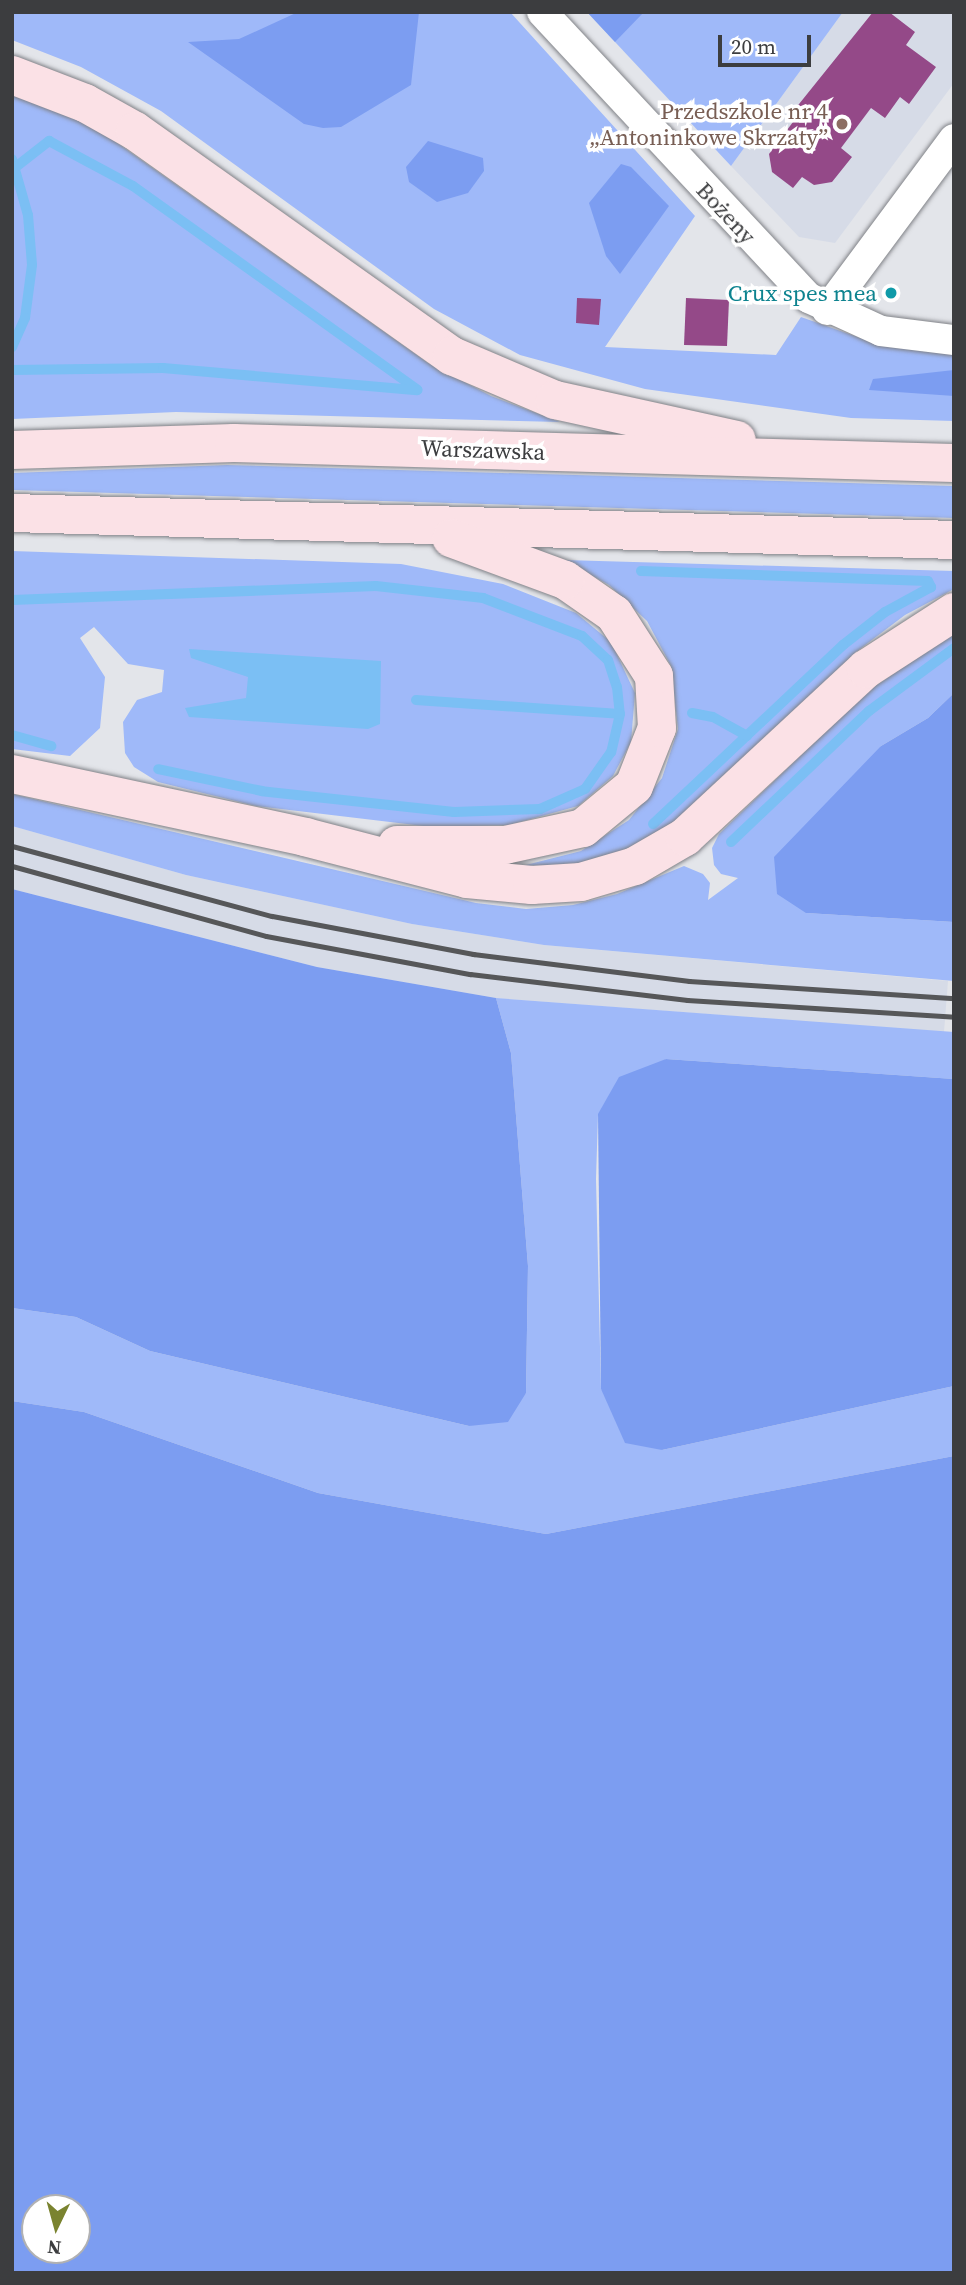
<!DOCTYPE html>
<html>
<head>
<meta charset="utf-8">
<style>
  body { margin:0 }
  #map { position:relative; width:966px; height:2285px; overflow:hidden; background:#e3e5ea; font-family:"Source Serif 4",serif }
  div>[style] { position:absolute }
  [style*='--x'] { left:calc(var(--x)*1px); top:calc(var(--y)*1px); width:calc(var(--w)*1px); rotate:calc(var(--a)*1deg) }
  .built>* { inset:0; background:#d6dbe7 }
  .green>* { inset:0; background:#9fb9f9 }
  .forest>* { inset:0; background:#7c9df1 }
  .water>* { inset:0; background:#7bbff4 }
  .stream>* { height:10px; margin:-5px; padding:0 5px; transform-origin:5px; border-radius:5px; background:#7bbff4 }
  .building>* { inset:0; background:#944988 }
  .roads { filter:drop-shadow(0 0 2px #808287) drop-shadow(0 0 2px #808287) }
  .street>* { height:30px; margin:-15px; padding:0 15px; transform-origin:15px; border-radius:15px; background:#fff }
  .secondary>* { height:38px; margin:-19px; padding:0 19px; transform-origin:19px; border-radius:19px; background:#fbe1e6 }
  .rail>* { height:5px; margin:-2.5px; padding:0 2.5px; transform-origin:2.5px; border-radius:2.5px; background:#565759 }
  .dots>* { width:19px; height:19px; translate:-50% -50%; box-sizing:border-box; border:4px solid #fff; border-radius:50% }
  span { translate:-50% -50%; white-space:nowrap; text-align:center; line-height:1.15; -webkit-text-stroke:7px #fff; paint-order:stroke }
  .education-label { font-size:23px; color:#785e54 }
  .right { translate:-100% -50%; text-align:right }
  .street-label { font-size:23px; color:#3c3d3f }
  .culture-label { font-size:23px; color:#0d838f }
  .frame { position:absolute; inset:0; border:14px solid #3c3d3f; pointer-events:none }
  .north { position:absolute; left:21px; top:2194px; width:70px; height:70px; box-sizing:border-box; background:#fff; border:2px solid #b1b1b2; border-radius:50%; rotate:185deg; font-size:19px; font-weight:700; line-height:28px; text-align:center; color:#3c3d3f }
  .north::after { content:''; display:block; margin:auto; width:24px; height:32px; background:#7a832f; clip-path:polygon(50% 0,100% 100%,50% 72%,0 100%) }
  .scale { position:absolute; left:718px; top:35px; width:93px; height:32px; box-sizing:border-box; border:4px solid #3c3d3f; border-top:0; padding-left:9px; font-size:21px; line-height:24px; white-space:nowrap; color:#3c3d3f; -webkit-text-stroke:5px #fff; paint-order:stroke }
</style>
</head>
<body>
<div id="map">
  <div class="built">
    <i style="clip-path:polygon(843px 12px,954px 12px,954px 83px,835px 243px,799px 237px,731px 166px)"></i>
    <i style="clip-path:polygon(12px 826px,186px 875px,412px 924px,544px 945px,948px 981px,944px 1032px,496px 998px,317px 967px,12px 889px)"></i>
  </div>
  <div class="green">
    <i style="clip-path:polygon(12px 12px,510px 12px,695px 216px,605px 347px,776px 355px,801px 317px,883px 346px,954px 349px,954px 421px,851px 418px,645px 389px,520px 355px,434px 309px,161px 111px,81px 67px,12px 40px)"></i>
    <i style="clip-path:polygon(587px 12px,843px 12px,731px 166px)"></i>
    <i style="clip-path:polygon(12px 92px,96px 128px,428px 363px,491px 396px,560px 422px,176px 412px,12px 419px)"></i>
    <i style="clip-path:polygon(227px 465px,954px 486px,954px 518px,12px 490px,12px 473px)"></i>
    <i style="clip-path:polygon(12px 551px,401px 564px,503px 584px,576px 613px,611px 642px,635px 693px,631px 742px,613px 776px,578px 806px,509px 825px,432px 827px,256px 806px,158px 782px,134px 767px,125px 753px,123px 722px,137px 700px,162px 692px,164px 670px,128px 664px,94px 627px,80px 638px,105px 677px,100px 728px,70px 756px,12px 749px)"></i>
    <i style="clip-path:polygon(564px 560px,954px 571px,954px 589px,905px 615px,856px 652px,686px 814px,637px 846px,592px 864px,522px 866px,581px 851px,629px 820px,662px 778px,678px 729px,671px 666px,647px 621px,609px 585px)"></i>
    <i style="clip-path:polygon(954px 632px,954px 693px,928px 718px,881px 746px,806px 913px,954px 922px,954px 981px,544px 945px,412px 924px,186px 875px,12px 826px,12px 794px,476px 903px,526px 909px,573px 905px,617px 894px,684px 866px,703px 874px,710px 883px,708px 900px,738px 878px,721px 874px,714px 865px,712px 848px,719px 834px,867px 692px)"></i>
    <i style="clip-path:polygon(496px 998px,954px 1032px,954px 1079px,666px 1059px,598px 1115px,596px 1179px,601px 1389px,662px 1450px,954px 1386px,954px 1456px,546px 1534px,318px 1493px,84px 1412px,12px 1401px,12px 1308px,76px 1317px,150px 1351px,469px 1426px,526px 1393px,528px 1266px,511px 1053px)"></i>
  </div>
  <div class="forest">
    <i style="clip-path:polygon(298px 12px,419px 12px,411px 85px,341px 127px,323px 128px,304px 124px,188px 42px,239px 39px)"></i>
    <i style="clip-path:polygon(587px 12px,644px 12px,615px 42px)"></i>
    <i style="clip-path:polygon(428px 141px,483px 158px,484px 171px,468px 193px,437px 202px,409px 182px,406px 167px)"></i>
    <i style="clip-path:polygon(621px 164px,631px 167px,669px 206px,620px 274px,606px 256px,589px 203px)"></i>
    <i style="clip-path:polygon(954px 370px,954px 396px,869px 390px,873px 379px)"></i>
    <i style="clip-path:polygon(954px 693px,954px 922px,806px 913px,777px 894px,774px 857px,881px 746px,928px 718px)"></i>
    <i style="clip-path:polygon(12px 889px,317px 967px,496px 998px,511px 1053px,528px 1266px,526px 1393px,508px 1422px,469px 1426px,150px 1351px,76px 1317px,12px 1308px)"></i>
    <i style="clip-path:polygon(666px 1059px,954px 1079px,954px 1386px,662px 1450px,625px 1443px,601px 1389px,598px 1114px,619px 1077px)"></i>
    <i style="clip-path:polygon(evenodd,12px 1401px,84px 1412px,318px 1493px,546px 1534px,954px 1456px,954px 2273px,12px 2273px,12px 1401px,35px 2208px,77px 2208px,77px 2250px,35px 2250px,35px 2208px)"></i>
  </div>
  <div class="water">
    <i style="clip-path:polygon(189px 649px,381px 661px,380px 724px,368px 729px,189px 717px,185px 708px,246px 698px,248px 677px,191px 658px)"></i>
  </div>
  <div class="stream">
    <i style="--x:12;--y:159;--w:58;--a:74.1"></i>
    <i style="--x:28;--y:215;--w:50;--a:85.4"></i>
    <i style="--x:32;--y:265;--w:53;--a:97.5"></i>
    <i style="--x:25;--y:318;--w:32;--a:114"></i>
    <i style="--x:17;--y:166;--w:41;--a:-38"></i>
    <i style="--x:49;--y:141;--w:95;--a:28.2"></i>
    <i style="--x:133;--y:186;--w:350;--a:35.6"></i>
    <i style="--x:12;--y:370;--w:151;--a:-0.8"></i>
    <i style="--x:163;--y:368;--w:255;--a:5"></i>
    <i style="--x:641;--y:571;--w:287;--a:2"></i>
    <i style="--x:928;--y:581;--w:7;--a:63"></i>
    <i style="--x:931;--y:587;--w:52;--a:151.5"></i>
    <i style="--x:885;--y:612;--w:53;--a:141.8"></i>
    <i style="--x:843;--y:645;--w:261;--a:136.7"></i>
    <i style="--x:12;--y:600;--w:364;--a:-2.2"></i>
    <i style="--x:376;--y:586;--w:108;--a:6.4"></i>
    <i style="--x:483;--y:598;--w:106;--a:21"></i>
    <i style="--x:582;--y:636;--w:35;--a:43"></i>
    <i style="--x:608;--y:660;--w:28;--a:72"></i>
    <i style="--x:617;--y:687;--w:27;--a:84"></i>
    <i style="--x:620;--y:714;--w:39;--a:103"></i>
    <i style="--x:611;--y:752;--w:45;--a:125.1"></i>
    <i style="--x:585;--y:789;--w:49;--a:156"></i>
    <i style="--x:540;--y:809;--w:86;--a:178"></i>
    <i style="--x:454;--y:812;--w:193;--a:-173.8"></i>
    <i style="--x:262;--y:791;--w:106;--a:-168.1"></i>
    <i style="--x:416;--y:700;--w:204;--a:3.9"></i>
    <i style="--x:692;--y:713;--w:21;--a:11"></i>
    <i style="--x:713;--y:717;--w:39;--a:29"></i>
    <i style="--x:12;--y:735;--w:41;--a:15.8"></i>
    <i style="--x:731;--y:842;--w:190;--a:-43.5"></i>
    <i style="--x:869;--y:711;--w:106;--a:-36.5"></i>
  </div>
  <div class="building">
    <i style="clip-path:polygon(873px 12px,889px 12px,915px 32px,906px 45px,936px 67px,909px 104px,900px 97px,885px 118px,871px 108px,841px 148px,852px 157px,832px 182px,814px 185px,802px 177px,793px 188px,772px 172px,769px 154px,796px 118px,791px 114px)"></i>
    <i style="clip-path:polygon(577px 298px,601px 299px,599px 325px,576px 323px)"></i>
    <i style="clip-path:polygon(686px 298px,729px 300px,727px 346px,684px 345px)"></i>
  </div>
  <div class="roads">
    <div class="street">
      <i style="--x:542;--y:12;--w:391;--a:47"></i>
      <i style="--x:809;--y:298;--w:79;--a:24.6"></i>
      <i style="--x:881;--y:331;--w:74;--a:7"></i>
      <i style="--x:827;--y:310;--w:213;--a:-53.4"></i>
    </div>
    <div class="secondary">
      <i style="--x:12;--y:75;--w:78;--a:21"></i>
      <i style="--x:85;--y:103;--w:57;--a:29.2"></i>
      <i style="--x:135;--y:131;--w:389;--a:35.4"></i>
      <i style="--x:452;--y:356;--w:112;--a:23.1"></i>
      <i style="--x:555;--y:400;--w:186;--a:12.4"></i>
      <i style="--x:12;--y:450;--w:222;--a:-1.8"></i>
      <i style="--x:234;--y:443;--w:720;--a:1.59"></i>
      <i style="--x:12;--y:513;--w:942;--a:1.64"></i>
      <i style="--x:12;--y:774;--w:300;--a:12.1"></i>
      <i style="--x:305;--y:837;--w:167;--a:14.5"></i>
      <i style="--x:467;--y:879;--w:65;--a:5.3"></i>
      <i style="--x:532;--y:885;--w:49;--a:-3.5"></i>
      <i style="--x:581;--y:882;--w:56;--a:-16.5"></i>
      <i style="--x:635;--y:866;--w:58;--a:-30.1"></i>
      <i style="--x:685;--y:837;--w:247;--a:-42.9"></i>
      <i style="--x:866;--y:669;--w:105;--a:-32.9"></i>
      <i style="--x:397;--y:845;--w:108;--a:0"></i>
      <i style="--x:505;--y:845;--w:80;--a:-12.3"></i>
      <i style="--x:583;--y:828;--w:66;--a:-39.5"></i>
      <i style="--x:634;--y:786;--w:62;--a:-68.4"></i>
      <i style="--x:657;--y:728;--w:52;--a:-93.3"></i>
      <i style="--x:654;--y:676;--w:74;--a:-122.8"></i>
      <i style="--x:614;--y:614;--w:60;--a:-145.2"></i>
      <i style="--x:565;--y:580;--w:121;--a:-159.8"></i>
    </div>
  </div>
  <div class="rail">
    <i style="--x:12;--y:846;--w:269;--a:15.1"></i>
    <i style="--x:272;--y:916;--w:205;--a:10.7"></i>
    <i style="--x:473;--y:954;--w:218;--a:7.1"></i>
    <i style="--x:689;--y:981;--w:266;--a:3.7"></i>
    <i style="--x:12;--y:866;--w:263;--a:15.4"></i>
    <i style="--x:266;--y:936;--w:208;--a:10.6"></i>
    <i style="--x:470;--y:974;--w:219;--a:6.8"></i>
    <i style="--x:687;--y:1000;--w:268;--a:3.6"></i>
  </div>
  <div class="dots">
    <i style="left:842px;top:124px;background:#8d6e63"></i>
    <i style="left:891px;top:293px;background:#0f9aa8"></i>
  </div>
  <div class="education-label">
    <span class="right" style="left:828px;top:124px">Przedszkole nr 4<br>„Antoninkowe Skrzaty”</span>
  </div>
  <div class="street-label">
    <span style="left:726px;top:213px;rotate:47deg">Bożeny</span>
    <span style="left:483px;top:450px;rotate:2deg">Warszawska</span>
  </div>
  <div class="culture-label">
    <span class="right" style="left:877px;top:293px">Crux spes mea</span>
  </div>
  <div class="frame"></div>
  <div class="north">N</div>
  <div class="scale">20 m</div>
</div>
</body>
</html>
